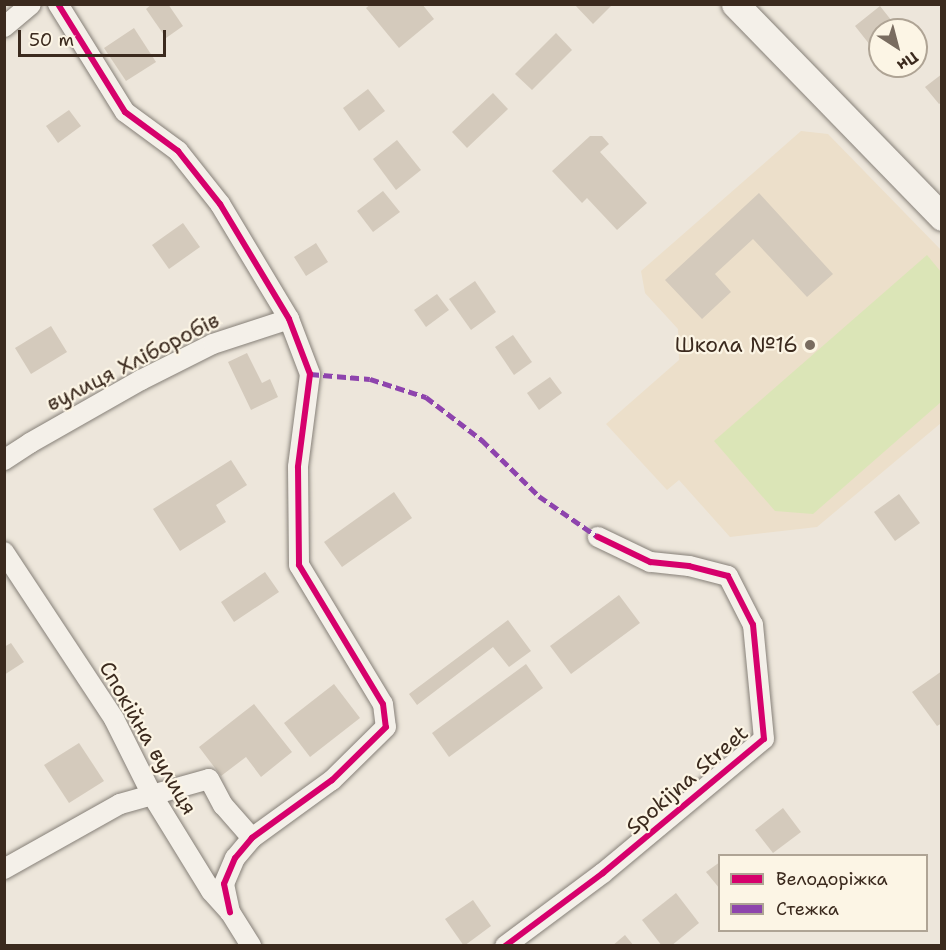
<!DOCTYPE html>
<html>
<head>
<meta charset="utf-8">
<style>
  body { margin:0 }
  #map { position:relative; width:946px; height:950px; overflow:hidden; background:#ede6db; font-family:"Shantell Sans",sans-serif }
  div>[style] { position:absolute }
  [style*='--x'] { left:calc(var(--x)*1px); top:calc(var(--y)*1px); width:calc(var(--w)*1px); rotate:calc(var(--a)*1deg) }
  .built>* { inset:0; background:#ecdfca }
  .green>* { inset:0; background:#dbe5b7 }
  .building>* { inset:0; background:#d4cabc }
  .roads { filter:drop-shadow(0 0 2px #868078) drop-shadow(0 0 2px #868078) }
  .street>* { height:20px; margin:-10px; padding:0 10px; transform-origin:10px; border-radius:10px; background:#f4f0e9 }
  .secondary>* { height:27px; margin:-13.5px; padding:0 13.5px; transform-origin:13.5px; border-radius:13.5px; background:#f4f0e9 }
  .quiet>* { height:4.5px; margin-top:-2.25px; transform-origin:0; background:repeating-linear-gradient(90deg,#8e44ad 0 9px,transparent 0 13.5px) }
  .cycleway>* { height:6px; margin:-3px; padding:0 3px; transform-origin:3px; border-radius:3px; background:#d6006c }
  .dots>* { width:16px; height:16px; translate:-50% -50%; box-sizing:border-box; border:3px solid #fcf5e5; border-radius:50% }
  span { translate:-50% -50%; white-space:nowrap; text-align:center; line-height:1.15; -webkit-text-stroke:4.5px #fcf5e5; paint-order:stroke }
  .poi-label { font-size:21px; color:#3b2a1e }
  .right { translate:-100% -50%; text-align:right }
  .street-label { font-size:21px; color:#3b2a1e }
  .frame { position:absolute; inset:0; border:6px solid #3b2a1e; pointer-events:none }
  .legend { position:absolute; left:718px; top:854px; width:210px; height:78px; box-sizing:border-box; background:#fcf5e5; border:2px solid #afa495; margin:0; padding:8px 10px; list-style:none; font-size:18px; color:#3b2a1e }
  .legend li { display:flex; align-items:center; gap:12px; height:30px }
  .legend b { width:30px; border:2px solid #afa495 }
  .north { position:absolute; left:868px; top:18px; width:60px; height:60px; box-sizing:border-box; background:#fcf5e5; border:2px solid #afa495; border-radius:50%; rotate:144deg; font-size:16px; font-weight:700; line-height:24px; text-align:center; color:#3b2a1e }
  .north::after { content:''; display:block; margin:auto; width:21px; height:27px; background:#796c60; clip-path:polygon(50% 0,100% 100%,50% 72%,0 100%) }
  .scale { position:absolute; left:18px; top:30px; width:148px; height:27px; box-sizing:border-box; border:3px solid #3b2a1e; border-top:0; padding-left:8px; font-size:18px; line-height:21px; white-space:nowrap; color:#3b2a1e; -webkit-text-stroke:4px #fcf5e5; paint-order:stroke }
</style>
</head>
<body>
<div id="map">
  <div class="built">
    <i style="clip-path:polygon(801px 131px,828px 134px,941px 250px,941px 423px,817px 527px,730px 537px,679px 480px,667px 490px,606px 424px,679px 360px,678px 329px,645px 293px,641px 271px)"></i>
  </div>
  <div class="green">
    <i style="clip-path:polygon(927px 255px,941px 272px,941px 402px,813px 514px,775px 511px,714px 441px)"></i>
  </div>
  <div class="building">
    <i style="clip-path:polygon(152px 4px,168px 4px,183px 26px,166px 38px,146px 9px)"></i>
    <i style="clip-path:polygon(371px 4px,422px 4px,434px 19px,399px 48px,366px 8px)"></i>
    <i style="clip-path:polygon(574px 4px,613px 4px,593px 24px)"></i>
    <i style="clip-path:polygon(880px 6px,895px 25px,889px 30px,880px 30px,880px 37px,870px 45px,855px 26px)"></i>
    <i style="clip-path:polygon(134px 28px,156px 62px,126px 81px,104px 48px)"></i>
    <i style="clip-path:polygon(556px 33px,572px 50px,532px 90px,515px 74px)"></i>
    <i style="clip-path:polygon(942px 74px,942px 102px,939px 104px,925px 87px)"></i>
    <i style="clip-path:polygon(368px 89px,385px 111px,359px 131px,343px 108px)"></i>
    <i style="clip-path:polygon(493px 93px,508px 109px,467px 148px,452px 132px)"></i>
    <i style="clip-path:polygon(69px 110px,81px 126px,58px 143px,46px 126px)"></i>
    <i style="clip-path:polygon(590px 136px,602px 136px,609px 144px,600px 152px,647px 203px,617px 230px,587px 198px,582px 203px,552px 171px)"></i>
    <i style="clip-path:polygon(397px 140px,421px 170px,396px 190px,373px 159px)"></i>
    <i style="clip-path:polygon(383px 191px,400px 212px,373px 232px,357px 211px)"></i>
    <i style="clip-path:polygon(759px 193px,833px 274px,807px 297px,753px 239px,715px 274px,731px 292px,702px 319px,665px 280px)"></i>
    <i style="clip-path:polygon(183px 223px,200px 247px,169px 269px,152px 245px)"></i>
    <i style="clip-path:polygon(316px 243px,328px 262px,306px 276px,294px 257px)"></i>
    <i style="clip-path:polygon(475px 281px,496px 312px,471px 330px,449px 299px)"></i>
    <i style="clip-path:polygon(437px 294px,449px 310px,426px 327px,414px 310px)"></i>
    <i style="clip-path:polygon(51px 326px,67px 352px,31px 374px,15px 348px)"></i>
    <i style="clip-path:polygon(513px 335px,532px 362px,514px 375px,495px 347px)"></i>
    <i style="clip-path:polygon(247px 353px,262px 383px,270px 379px,278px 397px,251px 410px,228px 362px)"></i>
    <i style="clip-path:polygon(550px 377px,562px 393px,539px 410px,527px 393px)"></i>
    <i style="clip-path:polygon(231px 460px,247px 485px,216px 505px,226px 522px,180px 551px,153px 509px)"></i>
    <i style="clip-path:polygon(394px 492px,412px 518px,342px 567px,324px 542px)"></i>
    <i style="clip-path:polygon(899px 494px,920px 523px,895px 541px,874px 512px)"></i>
    <i style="clip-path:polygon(265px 572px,279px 592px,234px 622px,221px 602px)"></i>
    <i style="clip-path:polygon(619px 595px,640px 623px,571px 674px,550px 646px)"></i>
    <i style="clip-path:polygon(508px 620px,531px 651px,509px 667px,493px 647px,417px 705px,409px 694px)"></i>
    <i style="clip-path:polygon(11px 643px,24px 662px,4px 675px,4px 647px)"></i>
    <i style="clip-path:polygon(526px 664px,543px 688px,449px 757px,432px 733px)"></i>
    <i style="clip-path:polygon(942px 671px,942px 723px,937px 726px,912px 692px)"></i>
    <i style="clip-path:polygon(334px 684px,360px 718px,310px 757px,284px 723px)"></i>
    <i style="clip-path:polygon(254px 704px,292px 752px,261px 777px,246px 757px,221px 776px,199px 747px)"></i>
    <i style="clip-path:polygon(79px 743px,104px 781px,69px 803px,44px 765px)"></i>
    <i style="clip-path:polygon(783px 808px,801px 832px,773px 853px,755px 830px)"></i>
    <i style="clip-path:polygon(720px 862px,720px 889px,706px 872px)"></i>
    <i style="clip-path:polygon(676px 893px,699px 923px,671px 946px,662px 946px,642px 920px)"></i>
    <i style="clip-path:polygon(473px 900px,491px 926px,464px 946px,445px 919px)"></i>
    <i style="clip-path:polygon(625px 935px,634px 946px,612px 946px)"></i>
  </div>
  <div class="roads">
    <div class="street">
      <i style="--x:58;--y:4;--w:127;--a:58.2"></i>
      <i style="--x:125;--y:112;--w:66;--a:36.3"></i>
      <i style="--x:178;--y:151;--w:68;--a:51.6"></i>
      <i style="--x:220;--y:204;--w:134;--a:59"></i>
      <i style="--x:289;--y:319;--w:59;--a:69.1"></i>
      <i style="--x:310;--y:374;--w:94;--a:97.4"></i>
      <i style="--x:298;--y:467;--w:98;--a:89.4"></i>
      <i style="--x:299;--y:565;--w:162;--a:58.9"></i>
      <i style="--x:383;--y:704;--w:23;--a:83"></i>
      <i style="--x:386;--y:727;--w:76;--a:135.5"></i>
      <i style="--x:332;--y:780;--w:99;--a:144.1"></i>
      <i style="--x:252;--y:838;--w:26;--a:130"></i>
      <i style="--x:235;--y:858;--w:28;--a:113"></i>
      <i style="--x:224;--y:884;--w:29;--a:78"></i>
      <i style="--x:4;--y:27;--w:35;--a:-40"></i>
      <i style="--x:4;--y:460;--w:31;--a:-33"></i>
      <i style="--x:30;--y:443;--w:128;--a:-29.6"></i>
      <i style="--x:141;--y:380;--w:80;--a:-26.6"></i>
      <i style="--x:213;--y:344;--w:80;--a:-18.2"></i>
      <i style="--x:4;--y:552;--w:200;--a:56.6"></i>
      <i style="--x:114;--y:719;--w:85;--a:63.4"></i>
      <i style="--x:152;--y:795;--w:113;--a:58.4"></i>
      <i style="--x:211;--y:891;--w:28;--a:48"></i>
      <i style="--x:230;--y:912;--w:40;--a:58"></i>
      <i style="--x:4;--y:869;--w:133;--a:-29.3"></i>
      <i style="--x:120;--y:804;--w:92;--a:-15.7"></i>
      <i style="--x:209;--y:779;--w:30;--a:62"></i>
      <i style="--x:223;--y:805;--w:44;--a:48.7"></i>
      <i style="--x:505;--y:946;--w:122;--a:-36.7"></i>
      <i style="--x:603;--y:873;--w:209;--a:-39.8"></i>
      <i style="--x:764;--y:739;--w:115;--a:-95.5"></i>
      <i style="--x:753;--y:625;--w:55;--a:-117"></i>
      <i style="--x:728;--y:576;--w:40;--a:-165.6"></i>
      <i style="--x:689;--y:566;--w:39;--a:-174"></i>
      <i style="--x:650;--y:562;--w:58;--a:-154.3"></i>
    </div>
    <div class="secondary">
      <i style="--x:735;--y:4;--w:297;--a:45.8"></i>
    </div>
  </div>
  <div class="quiet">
    <i style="--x:310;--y:374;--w:60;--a:4.8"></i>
    <i style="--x:370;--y:379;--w:59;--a:17.8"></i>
    <i style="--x:426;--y:397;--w:71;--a:37.5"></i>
    <i style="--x:482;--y:440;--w:80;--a:44.5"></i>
    <i style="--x:539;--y:496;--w:72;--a:34.8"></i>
  </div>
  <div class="cycleway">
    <i style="--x:58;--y:4;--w:127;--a:58.2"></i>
    <i style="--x:125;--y:112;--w:66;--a:36.3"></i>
    <i style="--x:178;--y:151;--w:68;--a:51.6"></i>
    <i style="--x:220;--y:204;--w:134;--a:59"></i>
    <i style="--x:289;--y:319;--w:59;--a:69.1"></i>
    <i style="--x:310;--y:374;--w:94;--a:97.4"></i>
    <i style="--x:298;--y:467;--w:98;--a:89.4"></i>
    <i style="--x:299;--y:565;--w:162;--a:58.9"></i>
    <i style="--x:383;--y:704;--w:23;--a:83"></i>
    <i style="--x:386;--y:727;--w:76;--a:135.5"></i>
    <i style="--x:332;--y:780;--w:99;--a:144.1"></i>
    <i style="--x:252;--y:838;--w:26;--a:130"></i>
    <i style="--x:235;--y:858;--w:28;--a:113"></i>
    <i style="--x:224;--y:884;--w:29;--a:78"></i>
    <i style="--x:505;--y:946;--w:122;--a:-36.7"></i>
    <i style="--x:603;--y:873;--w:209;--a:-39.8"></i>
    <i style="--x:764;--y:739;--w:115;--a:-95.5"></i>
    <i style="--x:753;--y:625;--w:55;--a:-117"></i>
    <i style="--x:728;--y:576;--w:40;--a:-165.6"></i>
    <i style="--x:689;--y:566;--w:39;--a:-174"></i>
    <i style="--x:650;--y:562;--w:58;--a:-154.3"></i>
  </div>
  <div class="dots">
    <i style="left:810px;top:345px;background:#796c60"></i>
  </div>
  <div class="poi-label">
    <span class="right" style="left:798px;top:345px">Школа №16</span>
  </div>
  <div class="street-label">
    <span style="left:133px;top:362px;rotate:-27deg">вулиця Хліборобів</span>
    <span style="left:148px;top:738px;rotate:60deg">Спокійна вулиця</span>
    <span style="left:687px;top:780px;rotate:-41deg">Spokijna Street</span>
  </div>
  <div class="frame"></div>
  <ul class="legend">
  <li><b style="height:8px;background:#d6006c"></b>Велодоріжка</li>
  <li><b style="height:8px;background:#8e44ad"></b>Стежка</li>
  </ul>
  <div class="north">Пн</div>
  <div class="scale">50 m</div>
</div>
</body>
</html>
